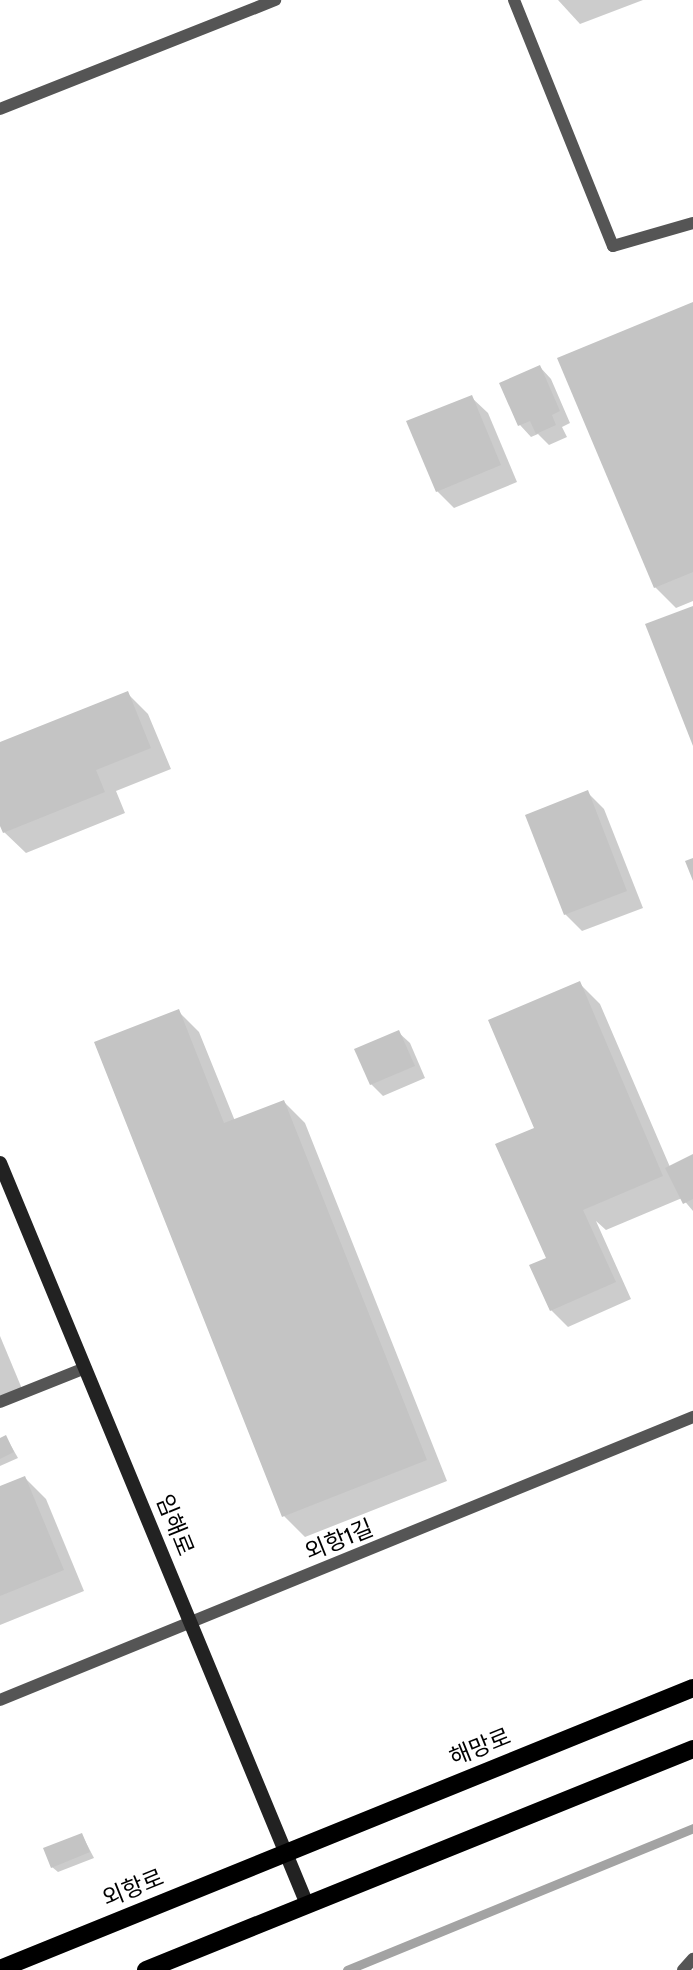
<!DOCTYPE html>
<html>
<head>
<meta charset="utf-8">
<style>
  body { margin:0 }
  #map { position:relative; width:693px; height:1970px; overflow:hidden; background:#fff; font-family:Cabin,"Noto Sans KR",sans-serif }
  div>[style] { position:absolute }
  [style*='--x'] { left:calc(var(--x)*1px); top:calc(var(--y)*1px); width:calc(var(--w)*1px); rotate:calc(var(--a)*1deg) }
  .shadow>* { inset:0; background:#0003 }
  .stream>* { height:9px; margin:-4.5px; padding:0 4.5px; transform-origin:4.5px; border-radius:4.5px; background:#a3a3a3 }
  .building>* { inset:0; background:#c4c4c4 }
  .lane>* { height:12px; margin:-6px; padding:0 6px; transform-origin:6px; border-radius:6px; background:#555 }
  .secondary>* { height:14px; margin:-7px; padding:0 7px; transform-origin:7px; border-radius:7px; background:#222 }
  .primary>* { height:18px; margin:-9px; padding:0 9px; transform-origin:9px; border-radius:9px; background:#000 }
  span { translate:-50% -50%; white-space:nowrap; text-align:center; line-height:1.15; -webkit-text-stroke:5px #fff; paint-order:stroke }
  .street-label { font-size:23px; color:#000 }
</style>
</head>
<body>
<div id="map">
  <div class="shadow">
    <i style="clip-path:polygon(558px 0,643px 0,580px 24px)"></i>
    <i style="clip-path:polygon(693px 304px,693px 601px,676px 608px,655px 587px)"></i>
    <i style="clip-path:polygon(540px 367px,551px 379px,570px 423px,562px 427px,567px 437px,549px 445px,538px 434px,531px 437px,520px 425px)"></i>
    <i style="clip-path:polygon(471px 397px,488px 413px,517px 482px,454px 508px,437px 491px)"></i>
    <i style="clip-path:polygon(127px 693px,148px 714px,171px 769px,116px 791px,125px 813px,26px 853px,4px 832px,0 821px,0 744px)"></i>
    <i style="clip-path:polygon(587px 792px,604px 809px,643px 908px,582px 931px,565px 914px)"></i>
    <i style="clip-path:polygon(579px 983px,600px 1004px,670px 1167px,693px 1156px,693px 1211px,682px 1198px,606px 1230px,596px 1221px,631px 1299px,568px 1327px,551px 1310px,536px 1129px)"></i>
    <i style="clip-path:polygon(178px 1011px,199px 1032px,235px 1121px,284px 1102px,305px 1123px,447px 1481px,305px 1537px,284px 1516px)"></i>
    <i style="clip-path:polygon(398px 1032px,410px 1043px,425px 1078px,383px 1096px,371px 1084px)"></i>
    <i style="clip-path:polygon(0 1336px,25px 1396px,0 1406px)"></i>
    <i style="clip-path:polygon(6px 1437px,18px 1458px,0 1466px,0 1440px)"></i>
    <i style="clip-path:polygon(25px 1478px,46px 1499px,84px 1591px,0 1625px,0 1488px)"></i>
    <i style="clip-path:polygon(82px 1835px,94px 1858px,58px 1872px,52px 1867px)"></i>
  </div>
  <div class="stream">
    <i style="--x:347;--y:1970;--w:374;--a:-22.3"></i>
  </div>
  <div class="building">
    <i style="clip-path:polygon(693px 302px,693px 572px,654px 588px,557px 358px)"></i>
    <i style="clip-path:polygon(540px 365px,560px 411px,552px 415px,556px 425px,536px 434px,530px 421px,518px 426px,499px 383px)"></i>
    <i style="clip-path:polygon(472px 395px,501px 465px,436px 492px,406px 421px)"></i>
    <i style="clip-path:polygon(693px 606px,693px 746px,645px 624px)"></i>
    <i style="clip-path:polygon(128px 691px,151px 748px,96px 770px,105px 792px,3px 833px,0 826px,0 742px)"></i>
    <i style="clip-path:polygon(588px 790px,627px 891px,564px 915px,525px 815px)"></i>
    <i style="clip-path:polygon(693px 858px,693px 881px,685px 861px)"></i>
    <i style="clip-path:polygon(580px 981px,663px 1176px,583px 1210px,616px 1282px,550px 1311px,529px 1265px,546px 1258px,495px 1144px,534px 1128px,488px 1020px)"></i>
    <i style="clip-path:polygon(179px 1009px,224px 1123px,284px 1100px,427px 1460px,282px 1517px,94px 1042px)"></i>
    <i style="clip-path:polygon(399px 1030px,415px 1066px,370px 1085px,354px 1049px)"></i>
    <i style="clip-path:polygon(693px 1154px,693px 1199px,683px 1204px,665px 1168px)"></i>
    <i style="clip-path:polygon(6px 1435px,14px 1452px,0 1459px,0 1438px)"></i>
    <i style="clip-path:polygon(25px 1476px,64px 1570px,0 1596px,0 1486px)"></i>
    <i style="clip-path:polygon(82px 1833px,90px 1852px,51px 1868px,43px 1848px)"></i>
  </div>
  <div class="lane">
    <i style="--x:514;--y:0;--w:265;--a:68.1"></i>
    <i style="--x:613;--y:246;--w:83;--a:-16"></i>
    <i style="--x:0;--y:109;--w:296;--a:-21.6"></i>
    <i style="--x:0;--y:1402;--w:92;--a:-21.8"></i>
    <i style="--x:0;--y:1700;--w:749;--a:-22.21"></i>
    <i style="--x:683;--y:1970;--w:15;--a:-48"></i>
  </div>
  <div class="secondary">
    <i style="--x:0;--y:1163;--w:802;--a:67.5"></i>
  </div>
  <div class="primary">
    <i style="--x:0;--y:1969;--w:748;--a:-22.07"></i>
    <i style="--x:146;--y:1970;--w:590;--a:-22"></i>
  </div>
  <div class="street-label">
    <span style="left:175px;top:1525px;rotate:68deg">임해로</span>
    <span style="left:339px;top:1540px;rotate:-22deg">외항1길</span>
    <span style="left:480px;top:1747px;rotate:-22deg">해망로</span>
    <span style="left:133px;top:1888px;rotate:-22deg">외항로</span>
  </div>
</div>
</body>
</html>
